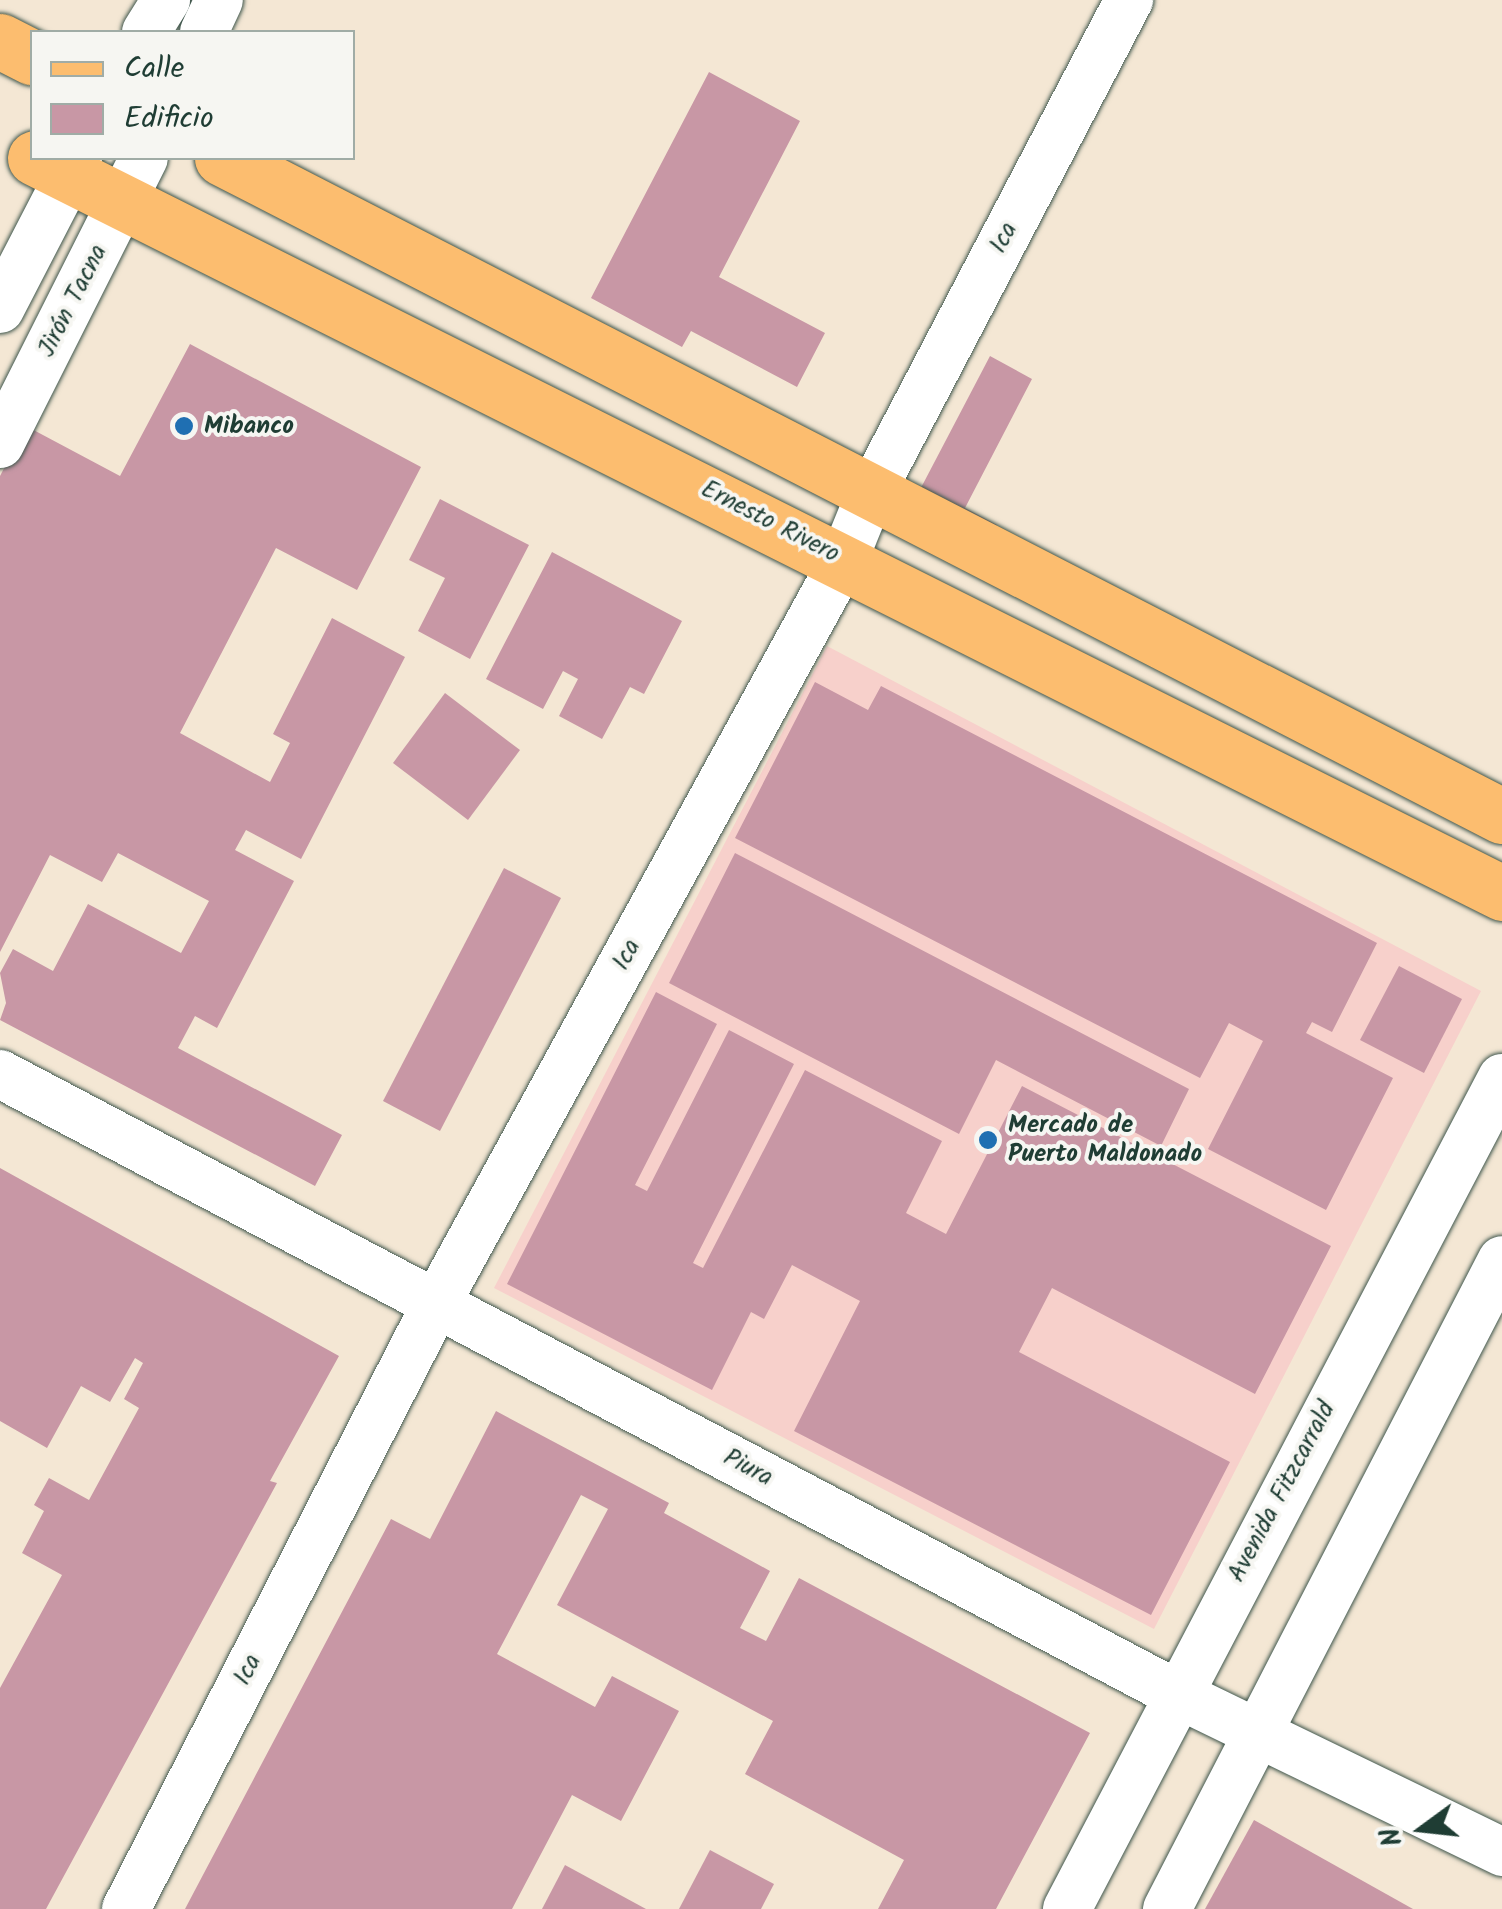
<!DOCTYPE html>
<html>
<head>
<meta charset="utf-8">
<style>
  body { margin:0 }
  #map { position:relative; width:1502px; height:1909px; overflow:hidden; background:#f4e7d4; font-family:Kalam,sans-serif }
  div>[style] { position:absolute }
  [style*='--x'] { left:calc(var(--x)*1px); top:calc(var(--y)*1px); width:calc(var(--w)*1px); rotate:calc(var(--a)*1deg) }
  .built>* { inset:0; background:#f7d0cb }
  .building>* { inset:0; background:#c897a5 }
  .roads { filter:drop-shadow(0 0 2px #3f564c) drop-shadow(0 0 2px #3f564c) }
  .minor>* { height:48px; margin:-24px; padding:0 24px; transform-origin:24px; border-radius:24px; background:#fff }
  .major>* { height:55px; margin:-27.5px; padding:0 27.5px; transform-origin:27.5px; border-radius:27.5px; background:#fcbd6f }
  .dots>* { width:28px; height:28px; translate:-50% -50%; box-sizing:border-box; border:5px solid #f6f6f2; border-radius:50% }
  span { translate:-50% -50%; white-space:nowrap; text-align:center; line-height:1.15; -webkit-text-stroke:8px #f6f6f2; paint-order:stroke }
  .street-label { font-size:25px; color:#1f3d34 }
  .poi-label { font-size:25px; color:#1f3d34; font-weight:700 }
  .left { translate:0 -50%; text-align:left }
  .legend { position:absolute; left:30px; top:30px; width:325px; height:130px; box-sizing:border-box; background:#f6f6f2; border:2px solid #a0aca6; margin:0; padding:12px 18px; list-style:none; font-size:30px; color:#1f3d34 }
  .legend li { display:flex; align-items:center; gap:20px; height:50px }
  .legend b { width:50px; border:2px solid #a0aca6 }
  .north { position:absolute; left:1372px; top:1779px; width:100px; height:100px; -webkit-text-stroke:8px #f6f6f2; paint-order:stroke; rotate:255deg; font-size:28px; font-weight:700; line-height:40px; text-align:center; color:#1f3d34 }
  .north::after { content:''; display:block; margin:auto; width:35px; height:45px; background:#1f3d34; clip-path:polygon(50% 0,100% 100%,50% 72%,0 100%) }
</style>
</head>
<body>
<div id="map">
  <div class="built">
    <i style="clip-path:polygon(827px 646px,1481px 991px,1154px 1629px,494px 1288px)"></i>
  </div>
  <div class="building">
    <i style="clip-path:polygon(709px 72px,800px 121px,719px 277px,825px 333px,797px 387px,691px 331px,682px 347px,591px 298px)"></i>
    <i style="clip-path:polygon(190px 344px,421px 467px,357px 590px,276px 548px,180px 733px,270px 782px,290px 743px,273px 734px,332px 618px,405px 657px,301px 859px,246px 830px,235px 850px,294px 881px,217px 1028px,195px 1016px,178px 1048px,342px 1135px,315px 1186px,0 1020px,6px 1003px,0 973px,13px 949px,53px 971px,88px 904px,181px 953px,209px 901px,118px 853px,102px 882px,50px 855px,0 952px,0 476px,26px 426px,120px 476px)"></i>
    <i style="clip-path:polygon(990px 356px,1032px 379px,965px 508px,997px 525px,988px 543px,913px 503px)"></i>
    <i style="clip-path:polygon(440px 499px,529px 545px,470px 659px,418px 631px,445px 578px,409px 560px)"></i>
    <i style="clip-path:polygon(552px 552px,682px 621px,644px 694px,630px 687px,602px 739px,559px 716px,578px 679px,563px 671px,543px 709px,486px 679px)"></i>
    <i style="clip-path:polygon(815px 682px,868px 710px,881px 686px,1377px 943px,1332px 1032px,1312px 1022px,1306px 1033px,1393px 1078px,1326px 1210px,1208px 1149px,1263px 1041px,1229px 1023px,1200px 1078px,735px 838px)"></i>
    <i style="clip-path:polygon(445px 693px,520px 750px,468px 820px,393px 763px)"></i>
    <i style="clip-path:polygon(735px 853px,1189px 1089px,1161px 1146px,996px 1060px,959px 1134px,669px 983px)"></i>
    <i style="clip-path:polygon(504px 868px,561px 898px,440px 1131px,383px 1101px)"></i>
    <i style="clip-path:polygon(1399px 966px,1462px 999px,1424px 1073px,1360px 1040px)"></i>
    <i style="clip-path:polygon(656px 992px,717px 1024px,635px 1185px,647px 1191px,729px 1030px,794px 1064px,693px 1263px,703px 1268px,805px 1070px,942px 1141px,906px 1213px,946px 1234px,1022px 1086px,1331px 1246px,1255px 1394px,1052px 1288px,1019px 1352px,1230px 1462px,1151px 1615px,794px 1431px,860px 1301px,792px 1265px,764px 1319px,751px 1312px,712px 1390px,507px 1284px)"></i>
    <i style="clip-path:polygon(0 1168px,339px 1356px,270px 1481px,277px 1483px,46px 1909px,0 1909px,0 1688px,62px 1575px,22px 1553px,44px 1511px,34px 1505px,49px 1478px,89px 1500px,139px 1408px,124px 1399px,143px 1363px,135px 1358px,110px 1402px,81px 1386px,47px 1448px,0 1421px)"></i>
    <i style="clip-path:polygon(496px 1411px,669px 1503px,664px 1513px,770px 1571px,740px 1628px,766px 1641px,799px 1578px,1090px 1733px,996px 1909px,878px 1909px,904px 1860px,745px 1774px,773px 1721px,557px 1605px,608px 1509px,581px 1495px,497px 1654px,595px 1707px,612px 1676px,679px 1711px,621px 1821px,572px 1795px,512px 1909px,185px 1909px,391px 1519px,430px 1539px)"></i>
    <i style="clip-path:polygon(1254px 1820px,1413px 1909px,1205px 1909px)"></i>
    <i style="clip-path:polygon(710px 1850px,774px 1884px,761px 1909px,679px 1909px)"></i>
    <i style="clip-path:polygon(565px 1865px,646px 1909px,542px 1909px)"></i>
  </div>
  <div class="roads">
    <div class="minor">
      <i style="--x:146;--y:32;--w:38;--a:-58"></i>
      <i style="--x:204;--y:32;--w:35;--a:-65"></i>
      <i style="--x:0;--y:309;--w:170;--a:-62.7"></i>
      <i style="--x:0;--y:444;--w:320;--a:-63.3"></i>
      <i style="--x:0;--y:1074;--w:1328;--a:27.78"></i>
      <i style="--x:1175;--y:1693;--w:364;--a:25.9"></i>
      <i style="--x:126;--y:1909;--w:680;--a:-62.87"></i>
      <i style="--x:436;--y:1304;--w:849;--a:-61.29"></i>
      <i style="--x:844;--y:559;--w:69;--a:-67.9"></i>
      <i style="--x:870;--y:495;--w:559;--a:-62.38"></i>
      <i style="--x:1067;--y:1909;--w:938;--a:-62.37"></i>
      <i style="--x:1167;--y:1909;--w:730;--a:-62.7"></i>
    </div>
    <div class="major">
      <i style="--x:0;--y:41;--w:36;--a:27"></i>
      <i style="--x:35;--y:158;--w:1641;--a:26.61"></i>
      <i style="--x:222;--y:158;--w:1439;--a:27.21"></i>
    </div>
  </div>
  <div class="dots">
    <i style="left:184px;top:426px;background:#1f6fb2"></i>
    <i style="left:988px;top:1140px;background:#1f6fb2"></i>
  </div>
  <div class="street-label">
    <span style="left:1004px;top:238px;rotate:-62deg">Ica</span>
    <span style="left:73px;top:301px;rotate:-63deg">Jirón Tacna</span>
    <span style="left:770px;top:522px;rotate:27deg">Ernesto Rivero</span>
    <span style="left:627px;top:955px;rotate:-61deg">Ica</span>
    <span style="left:748px;top:1468px;rotate:28deg">Piura</span>
    <span style="left:1282px;top:1492px;rotate:-62deg">Avenida Fitzcarrald</span>
    <span style="left:248px;top:1670px;rotate:-63deg">Ica</span>
  </div>
  <div class="poi-label">
    <span class="left" style="left:204px;top:426px">Mibanco</span>
    <span class="left" style="left:1008px;top:1140px">Mercado de<br>Puerto Maldonado</span>
  </div>
  <ul class="legend">
  <li><b style="height:12px;background:#fcbd6f"></b>Calle</li>
  <li><b style="height:28px;background:#c897a5"></b>Edificio</li>
  </ul>
  <div class="north">N</div>
</div>
</body>
</html>
